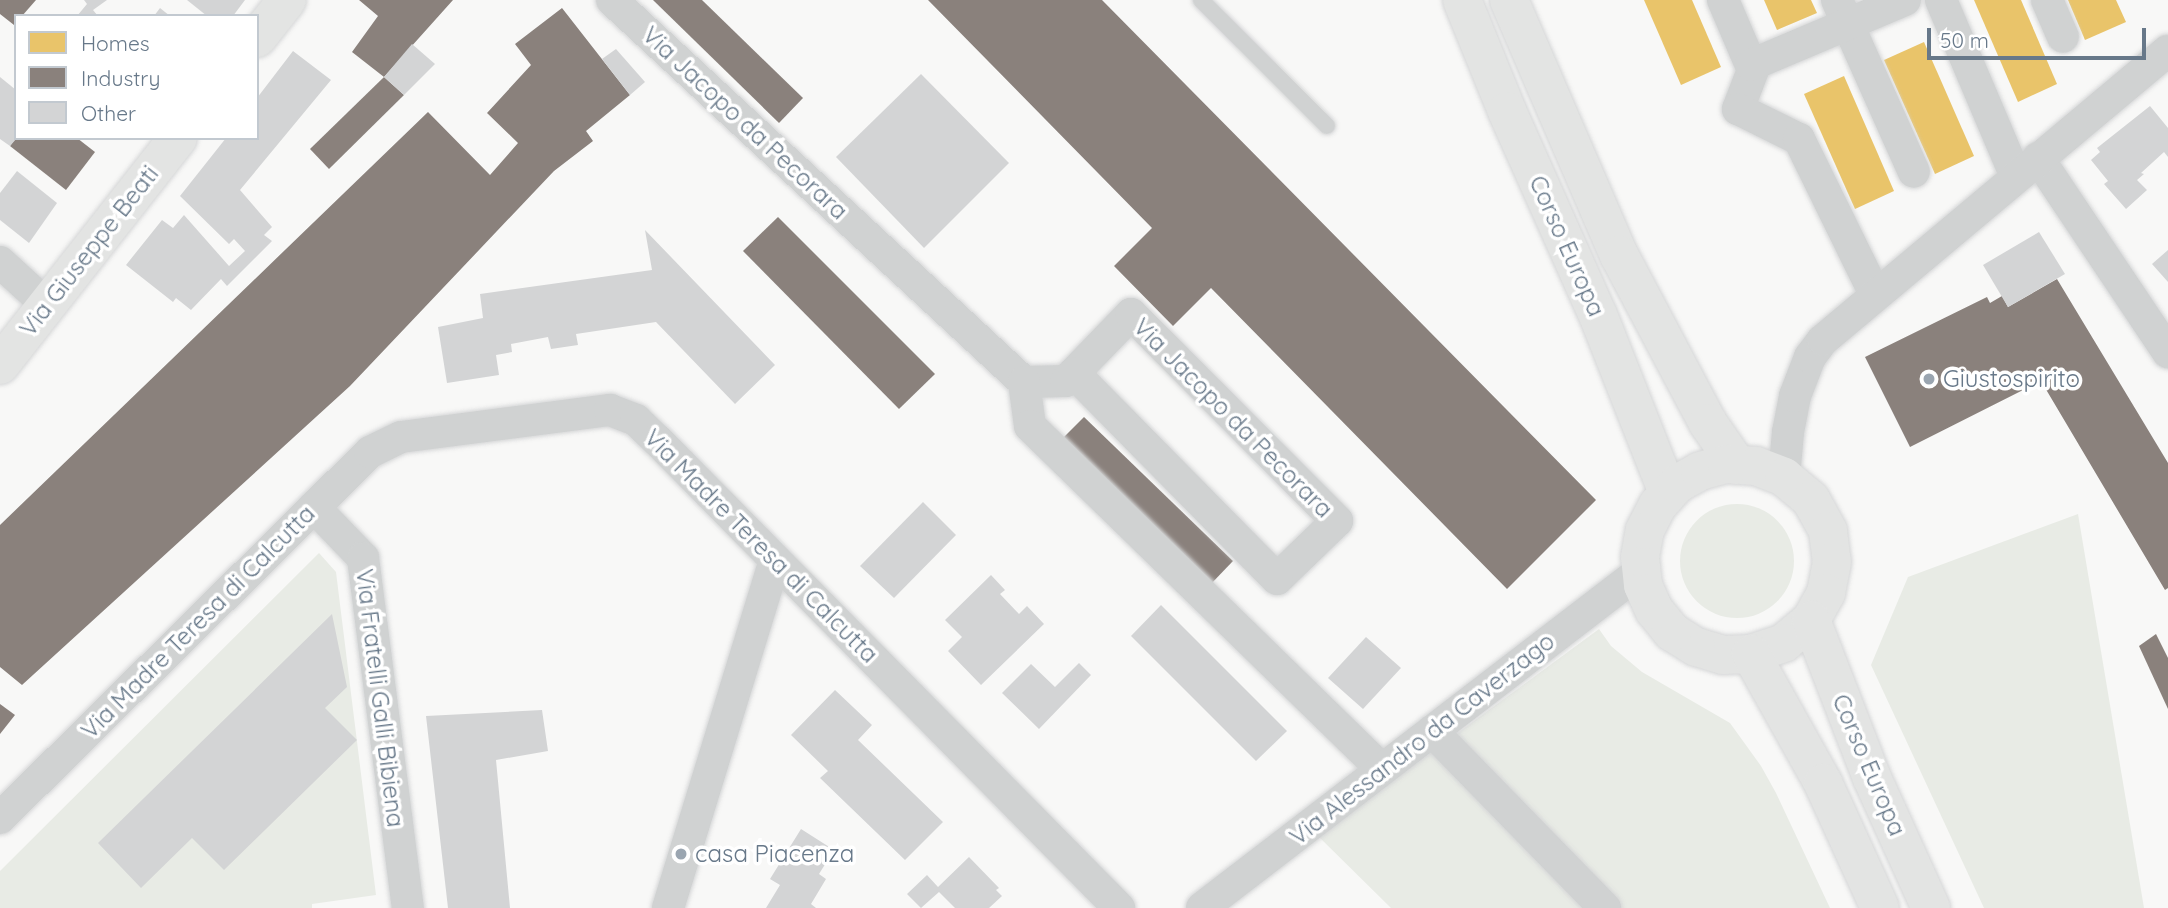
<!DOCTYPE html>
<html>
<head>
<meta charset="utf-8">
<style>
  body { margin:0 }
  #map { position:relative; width:2168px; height:908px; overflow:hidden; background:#f8f8f7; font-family:Quicksand,sans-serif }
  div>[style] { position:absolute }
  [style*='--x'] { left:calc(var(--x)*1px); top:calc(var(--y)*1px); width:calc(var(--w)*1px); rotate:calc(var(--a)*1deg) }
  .green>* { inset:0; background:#e8ebe5 }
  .round { border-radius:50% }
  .homes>* { inset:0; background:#e9c46a }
  .industry>* { inset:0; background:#8a817c }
  .building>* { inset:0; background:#d3d4d5 }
  .roads { filter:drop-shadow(0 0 2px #d5d6d7) drop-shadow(0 0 2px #d5d6d7) }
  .lane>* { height:16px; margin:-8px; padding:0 8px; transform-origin:8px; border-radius:8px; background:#d0d2d2 }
  .street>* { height:32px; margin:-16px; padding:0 16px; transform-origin:16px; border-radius:16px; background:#d0d2d2 }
  .secondary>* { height:38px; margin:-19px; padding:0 19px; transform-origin:19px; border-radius:19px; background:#e3e4e3 }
  .dots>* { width:19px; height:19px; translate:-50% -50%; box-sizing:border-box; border:4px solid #fff; border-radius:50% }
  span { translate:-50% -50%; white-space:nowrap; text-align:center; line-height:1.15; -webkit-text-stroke:7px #fff; paint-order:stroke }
  .street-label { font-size:24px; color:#677889 }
  .poi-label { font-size:24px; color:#677889 }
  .left { translate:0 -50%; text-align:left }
  .legend { position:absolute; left:14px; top:14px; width:245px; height:126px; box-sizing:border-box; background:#fff; border:2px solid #c2c9d0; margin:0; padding:9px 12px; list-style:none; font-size:21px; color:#677889 }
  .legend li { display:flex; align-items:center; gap:14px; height:35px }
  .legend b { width:35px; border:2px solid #c2c9d0 }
  .scale { position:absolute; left:1927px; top:28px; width:219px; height:32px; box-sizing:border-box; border:4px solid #677889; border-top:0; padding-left:9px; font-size:21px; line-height:24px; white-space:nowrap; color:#677889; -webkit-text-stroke:5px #fff; paint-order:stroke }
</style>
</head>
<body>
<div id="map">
  <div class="green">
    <i class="round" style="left:1680px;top:504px;width:114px;height:114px"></i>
    <i style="clip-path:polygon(2078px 514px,2144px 908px,1984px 908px,1871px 665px,1908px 577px)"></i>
    <i style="clip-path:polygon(319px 553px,336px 572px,376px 895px,312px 904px,312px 908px,0 908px,0 871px)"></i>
    <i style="clip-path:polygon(1599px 629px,1611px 646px,1642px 672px,1730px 723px,1761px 766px,1776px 793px,1830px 908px,1391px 908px,1318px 836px)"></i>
  </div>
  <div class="homes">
    <i style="clip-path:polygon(1644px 0,1692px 0,1721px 67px,1681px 85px)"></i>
    <i style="clip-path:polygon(1764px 0,1811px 0,1817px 13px,1777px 30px)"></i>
    <i style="clip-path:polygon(1974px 0,2021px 0,2057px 84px,2018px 102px)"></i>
    <i style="clip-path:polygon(2068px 0,2116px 0,2126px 22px,2085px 40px)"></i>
    <i style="clip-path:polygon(1924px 42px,1974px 156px,1935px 174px,1884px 60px)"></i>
    <i style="clip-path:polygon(1844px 76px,1894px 191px,1855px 209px,1804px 94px)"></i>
  </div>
  <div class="industry">
    <i style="clip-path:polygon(0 0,36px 0,22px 16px,16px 16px,14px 25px,0 14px)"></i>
    <i style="clip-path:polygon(359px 0,453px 0,384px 77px,352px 52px,378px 16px)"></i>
    <i style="clip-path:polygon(653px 0,702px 0,803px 98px,779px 123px)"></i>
    <i style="clip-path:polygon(928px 0,1102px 0,1596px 500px,1507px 589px,1211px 288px,1173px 326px,1114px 266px,1152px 228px)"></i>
    <i style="clip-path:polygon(562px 8px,630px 95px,586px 131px,593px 141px,554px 171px,350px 386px,22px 685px,0 667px,0 525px,428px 112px,490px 175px,518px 143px,487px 113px,531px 65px,515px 44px)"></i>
    <i style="clip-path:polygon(384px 77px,404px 95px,329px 169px,310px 149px)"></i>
    <i style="clip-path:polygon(16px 138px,77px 138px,95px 152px,66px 190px,10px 146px)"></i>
    <i style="clip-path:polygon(778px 217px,935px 374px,899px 409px,743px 251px)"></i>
    <i style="clip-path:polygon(2057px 279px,2168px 463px,2168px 588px,2165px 590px,2041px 381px,1910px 447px,1865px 357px,1987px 297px,1990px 303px,2002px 296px,2008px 307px)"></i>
    <i style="clip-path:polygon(1084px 417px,1233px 561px,1209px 586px,1060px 441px)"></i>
    <i style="clip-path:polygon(2156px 634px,2168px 658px,2168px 709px,2139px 646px)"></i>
    <i style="clip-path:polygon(0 704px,15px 715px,0 734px)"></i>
  </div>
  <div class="building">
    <i style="clip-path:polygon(84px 0,107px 0,93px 10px,98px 16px,77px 16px,87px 4px)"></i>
    <i style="clip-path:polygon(187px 0,245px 0,233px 16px,207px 16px)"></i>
    <i style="clip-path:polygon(160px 8px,170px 16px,154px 16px)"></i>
    <i style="clip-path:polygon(412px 44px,435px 64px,404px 95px,384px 77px)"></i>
    <i style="clip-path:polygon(616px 49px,645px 82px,630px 95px,602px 59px)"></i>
    <i style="clip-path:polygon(293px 51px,331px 80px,240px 190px,272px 227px,264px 235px,272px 241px,227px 286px,221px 279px,191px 310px,176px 298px,173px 302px,126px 265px,162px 220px,173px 228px,184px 215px,229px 266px,245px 251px,234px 239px,229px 244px,180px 196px,226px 138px,257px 138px,257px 98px)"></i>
    <i style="clip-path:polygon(921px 74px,1009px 163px,924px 248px,836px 157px)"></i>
    <i style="clip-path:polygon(0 77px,16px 90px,16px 139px,10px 146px,0 139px)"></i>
    <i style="clip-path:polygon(2150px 106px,2168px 128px,2168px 157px,2164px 152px,2141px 173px,2144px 174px,2137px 180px,2147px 190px,2126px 209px,2104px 184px,2108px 181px,2091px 160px,2100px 152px,2097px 148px)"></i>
    <i style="clip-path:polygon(17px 171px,57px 203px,29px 243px,0 220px,0 193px)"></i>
    <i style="clip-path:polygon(645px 230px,775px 365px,735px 404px,656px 322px,576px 334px,578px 345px,551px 349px,548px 337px,511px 344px,512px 352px,496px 355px,499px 375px,447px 383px,438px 327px,483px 318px,480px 294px,652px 270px)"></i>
    <i style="clip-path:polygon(2039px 232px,2065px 274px,2008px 307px,1983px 265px)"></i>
    <i style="clip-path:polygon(2168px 250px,2168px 282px,2152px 264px)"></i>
    <i style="clip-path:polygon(923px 502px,956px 535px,894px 598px,860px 566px)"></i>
    <i style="clip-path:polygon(991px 575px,1005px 590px,1000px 594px,1019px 614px,1027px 606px,1044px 624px,981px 685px,948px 651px,962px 637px,945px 620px)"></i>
    <i style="clip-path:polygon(1161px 605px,1287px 731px,1256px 761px,1131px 636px)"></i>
    <i style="clip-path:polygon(332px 614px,347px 687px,325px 708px,357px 740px,224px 870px,192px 838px,141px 888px,98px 843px)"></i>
    <i style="clip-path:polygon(1366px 637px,1401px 668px,1363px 709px,1328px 678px)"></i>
    <i style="clip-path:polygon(1079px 663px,1091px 675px,1039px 729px,1002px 693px,1031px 664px,1055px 687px)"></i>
    <i style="clip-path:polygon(835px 690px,872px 725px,858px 740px,943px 822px,905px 860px,820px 778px,828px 771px,791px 735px)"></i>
    <i style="clip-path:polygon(542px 710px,548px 751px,496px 760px,510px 908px,448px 908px,426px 716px)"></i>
    <i style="clip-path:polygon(801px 829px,834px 850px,819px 874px,826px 879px,811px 904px,816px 908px,766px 908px,780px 885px,770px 879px)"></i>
    <i style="clip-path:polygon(969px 857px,999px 888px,996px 890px,1002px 896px,989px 908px,955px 908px,939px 892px,921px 908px,907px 894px,927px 875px,938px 887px)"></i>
  </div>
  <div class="roads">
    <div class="lane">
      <i style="--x:1201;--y:0;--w:178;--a:45"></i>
    </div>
    <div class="street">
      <i style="--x:612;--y:0;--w:562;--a:42.84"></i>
      <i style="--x:1024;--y:382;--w:42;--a:-1.4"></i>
      <i style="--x:1066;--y:381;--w:11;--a:-45"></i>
      <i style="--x:1074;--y:373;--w:82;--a:-46"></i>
      <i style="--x:1131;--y:314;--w:292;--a:45.1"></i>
      <i style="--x:1337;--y:521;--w:83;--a:136"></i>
      <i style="--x:1277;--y:579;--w:289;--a:-134.6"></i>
      <i style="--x:1723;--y:0;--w:76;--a:66.8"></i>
      <i style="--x:1753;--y:70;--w:42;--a:111"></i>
      <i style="--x:1738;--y:109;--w:68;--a:26.2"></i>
      <i style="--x:1799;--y:139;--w:173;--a:63.9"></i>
      <i style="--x:1837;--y:0;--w:188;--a:65.9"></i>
      <i style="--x:1941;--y:0;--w:192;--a:67"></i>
      <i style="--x:2047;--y:0;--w:40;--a:66.6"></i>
      <i style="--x:1751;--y:65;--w:167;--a:-22.9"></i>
      <i style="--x:2038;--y:158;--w:234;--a:56.2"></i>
      <i style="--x:0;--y:262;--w:64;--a:42.5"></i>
      <i style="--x:1024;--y:382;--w:44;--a:82.2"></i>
      <i style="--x:1030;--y:426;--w:491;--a:44.3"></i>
      <i style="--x:1784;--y:477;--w:45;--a:-84.9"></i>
      <i style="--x:1788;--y:432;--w:37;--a:-79"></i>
      <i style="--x:1795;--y:396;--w:42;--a:-69"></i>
      <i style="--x:1810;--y:357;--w:21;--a:-53"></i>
      <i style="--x:1823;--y:340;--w:450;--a:-40"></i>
      <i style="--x:314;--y:507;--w:71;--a:46.1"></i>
      <i style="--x:363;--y:558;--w:353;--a:82.7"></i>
      <i style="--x:1432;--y:731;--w:248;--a:45.7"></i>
      <i style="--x:0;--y:818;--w:520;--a:-44.69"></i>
      <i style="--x:370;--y:452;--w:34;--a:-26"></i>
      <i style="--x:401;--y:437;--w:211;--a:-7.4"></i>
      <i style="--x:610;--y:410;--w:28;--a:21"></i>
      <i style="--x:636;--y:420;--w:29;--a:44"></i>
      <i style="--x:657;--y:440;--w:658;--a:45.37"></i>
      <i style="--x:668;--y:908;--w:363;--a:-72.9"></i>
      <i style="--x:1202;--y:908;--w:555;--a:-37.53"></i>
    </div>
    <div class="secondary">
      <i style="--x:1462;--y:0;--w:120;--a:67.9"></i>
      <i style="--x:1507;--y:111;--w:223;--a:66"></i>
      <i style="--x:1598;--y:315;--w:191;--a:68.5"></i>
      <i style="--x:1509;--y:0;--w:278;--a:66.7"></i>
      <i style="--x:1619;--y:255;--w:190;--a:62.1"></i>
      <i style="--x:1708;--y:423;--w:51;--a:55.4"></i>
      <i style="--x:257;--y:38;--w:48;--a:-51.7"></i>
      <i style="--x:0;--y:365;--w:288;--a:-51.9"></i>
      <i style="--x:1811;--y:620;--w:35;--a:140"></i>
      <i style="--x:1784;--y:643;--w:35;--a:162"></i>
      <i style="--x:1751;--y:654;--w:28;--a:178"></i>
      <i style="--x:1723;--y:655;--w:28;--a:-163"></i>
      <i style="--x:1696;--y:647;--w:28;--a:-148"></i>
      <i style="--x:1672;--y:632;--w:28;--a:-129"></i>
      <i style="--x:1654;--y:610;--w:27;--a:-114"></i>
      <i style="--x:1643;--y:585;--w:28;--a:-96"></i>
      <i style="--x:1640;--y:557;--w:27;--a:-80"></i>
      <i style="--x:1645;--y:530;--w:28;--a:-63"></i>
      <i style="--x:1658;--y:505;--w:28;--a:-48"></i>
      <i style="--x:1677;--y:484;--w:26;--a:-29"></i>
      <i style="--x:1700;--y:471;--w:28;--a:-15"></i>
      <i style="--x:1727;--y:464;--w:29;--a:4"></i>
      <i style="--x:1756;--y:466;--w:30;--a:21"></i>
      <i style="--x:1784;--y:477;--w:35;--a:40"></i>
      <i style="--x:1811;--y:500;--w:35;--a:61"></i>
      <i style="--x:1828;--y:531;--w:31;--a:83"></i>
      <i style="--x:1832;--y:562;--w:32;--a:101"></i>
      <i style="--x:1826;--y:593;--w:31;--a:119"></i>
      <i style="--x:1811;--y:620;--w:169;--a:68.9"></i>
      <i style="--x:1872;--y:778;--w:143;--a:65.6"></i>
      <i style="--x:1751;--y:654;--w:148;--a:60.8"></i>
      <i style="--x:1823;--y:783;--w:137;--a:65.5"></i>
    </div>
  </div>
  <div class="dots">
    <i style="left:1929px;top:379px;background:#9aa5b0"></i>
    <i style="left:681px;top:854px;background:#9aa5b0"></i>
  </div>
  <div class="street-label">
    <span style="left:745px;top:123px;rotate:43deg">Via Jacopo da Pecorara</span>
    <span style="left:1567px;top:246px;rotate:66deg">Corso Europa</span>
    <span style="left:89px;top:251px;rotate:-52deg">Via Giuseppe Beati</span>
    <span style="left:1233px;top:418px;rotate:45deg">Via Jacopo da Pecorara</span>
    <span style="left:761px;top:546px;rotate:45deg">Via Madre Teresa di Calcutta</span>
    <span style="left:198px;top:622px;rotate:-45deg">Via Madre Teresa di Calcutta</span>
    <span style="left:380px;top:698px;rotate:83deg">Via Fratelli Galli Bibiena</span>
    <span style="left:1422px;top:739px;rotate:-38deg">Via Alessandro da Caverzago</span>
    <span style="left:1869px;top:765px;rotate:67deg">Corso Europa</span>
  </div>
  <div class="poi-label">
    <span class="left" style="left:1943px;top:379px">Giustospirito</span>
    <span class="left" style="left:695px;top:854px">casa Piacenza</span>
  </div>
  <ul class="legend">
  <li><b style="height:19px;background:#e9c46a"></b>Homes</li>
  <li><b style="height:19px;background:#8a817c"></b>Industry</li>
  <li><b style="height:19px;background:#d3d4d5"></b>Other</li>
  </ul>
  <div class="scale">50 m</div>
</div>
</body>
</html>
